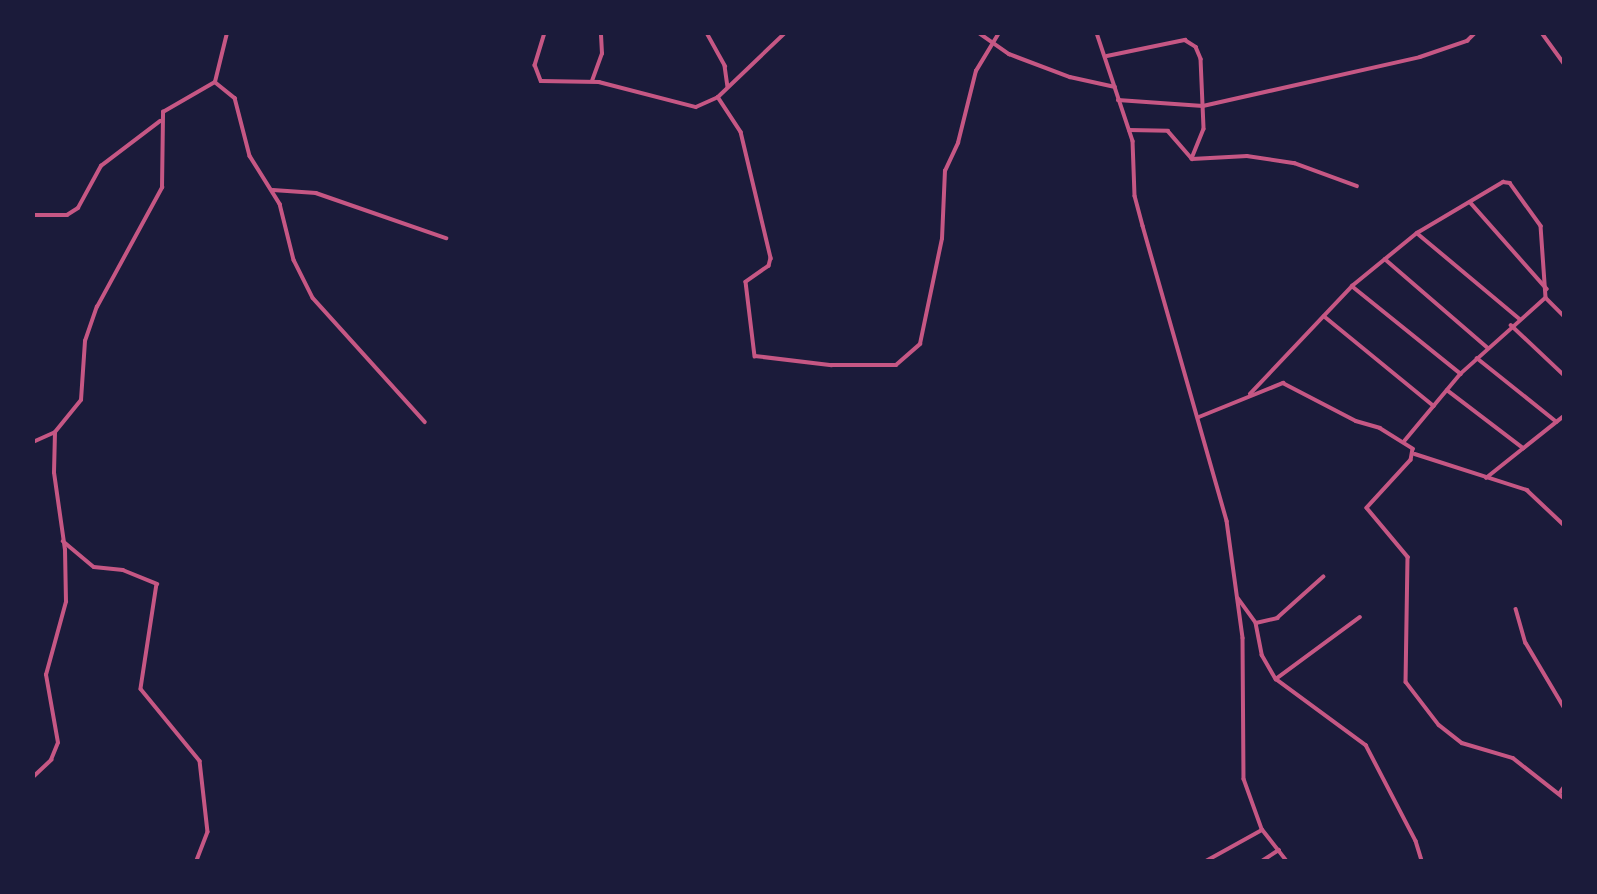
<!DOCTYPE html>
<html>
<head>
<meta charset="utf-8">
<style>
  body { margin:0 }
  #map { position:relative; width:1597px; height:894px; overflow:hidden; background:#1b1b3a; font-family:Helvetica,sans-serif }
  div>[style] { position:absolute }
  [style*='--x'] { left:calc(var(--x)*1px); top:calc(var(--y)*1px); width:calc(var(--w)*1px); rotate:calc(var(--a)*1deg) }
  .minor>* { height:3.5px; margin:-1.75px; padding:0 1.75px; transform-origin:1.75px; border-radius:1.75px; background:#c65784 }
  span { translate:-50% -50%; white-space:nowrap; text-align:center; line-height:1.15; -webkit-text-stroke:7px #1b1b3a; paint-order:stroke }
  .frame { position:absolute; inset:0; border:35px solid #1b1b3a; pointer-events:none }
</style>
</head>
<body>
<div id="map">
  <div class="minor">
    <i style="--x:545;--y:33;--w:34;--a:107"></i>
    <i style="--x:535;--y:65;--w:17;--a:69"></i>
    <i style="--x:541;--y:81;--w:58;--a:1"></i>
    <i style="--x:599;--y:82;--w:100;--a:14.5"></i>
    <i style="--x:696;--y:107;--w:24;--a:-24"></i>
    <i style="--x:718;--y:97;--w:93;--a:-43.7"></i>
    <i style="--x:707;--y:33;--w:38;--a:61"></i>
    <i style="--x:725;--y:66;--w:21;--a:82"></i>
    <i style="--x:979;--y:33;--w:37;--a:35"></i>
    <i style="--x:1009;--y:54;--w:65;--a:20.7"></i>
    <i style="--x:1070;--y:77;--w:46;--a:12.5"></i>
    <i style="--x:1097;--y:33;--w:114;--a:71.6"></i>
    <i style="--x:1133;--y:141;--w:55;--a:87.9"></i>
    <i style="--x:1135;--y:196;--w:31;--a:75"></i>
    <i style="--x:1143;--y:226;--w:307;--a:74.1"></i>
    <i style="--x:1227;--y:521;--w:118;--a:82.2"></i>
    <i style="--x:1243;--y:638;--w:141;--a:89.6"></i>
    <i style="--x:1244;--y:779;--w:53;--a:70.2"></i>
    <i style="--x:1262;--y:829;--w:41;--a:52"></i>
    <i style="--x:1542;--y:33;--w:37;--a:54"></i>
    <i style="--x:1107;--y:56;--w:80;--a:-11.6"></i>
    <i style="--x:1185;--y:40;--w:13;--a:32"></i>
    <i style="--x:1196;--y:47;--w:13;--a:67"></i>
    <i style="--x:1201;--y:59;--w:70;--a:87.5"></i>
    <i style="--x:1204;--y:129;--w:32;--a:112"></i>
    <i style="--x:592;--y:81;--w:29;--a:-70"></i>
    <i style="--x:602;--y:54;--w:21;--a:-93"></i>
    <i style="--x:215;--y:82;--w:26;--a:39"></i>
    <i style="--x:235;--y:98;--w:60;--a:75.5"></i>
    <i style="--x:250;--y:156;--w:57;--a:58"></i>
    <i style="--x:280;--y:204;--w:58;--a:76"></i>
    <i style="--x:294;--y:260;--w:42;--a:63.4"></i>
    <i style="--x:313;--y:298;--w:167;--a:47.9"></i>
    <i style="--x:718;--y:97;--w:42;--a:56.7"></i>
    <i style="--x:741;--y:132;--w:130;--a:76.6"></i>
    <i style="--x:771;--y:258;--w:8;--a:104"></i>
    <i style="--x:769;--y:266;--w:28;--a:145"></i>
    <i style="--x:746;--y:282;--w:75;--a:83.1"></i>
    <i style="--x:755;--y:356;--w:77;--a:6.8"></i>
    <i style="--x:831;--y:365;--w:65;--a:0"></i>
    <i style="--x:896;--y:365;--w:32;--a:-41"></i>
    <i style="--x:920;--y:344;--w:107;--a:-78.2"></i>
    <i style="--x:942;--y:239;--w:68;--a:-87.5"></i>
    <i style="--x:945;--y:171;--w:31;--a:-65"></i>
    <i style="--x:958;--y:143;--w:74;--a:-76"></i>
    <i style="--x:976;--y:71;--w:44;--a:-58.8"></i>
    <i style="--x:1118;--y:100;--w:85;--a:4"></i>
    <i style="--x:1203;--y:106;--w:222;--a:-12.7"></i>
    <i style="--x:1420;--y:57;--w:50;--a:-18.8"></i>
    <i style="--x:1467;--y:41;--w:11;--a:-45"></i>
    <i style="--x:1129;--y:130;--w:39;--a:1"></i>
    <i style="--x:1168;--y:131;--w:37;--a:49"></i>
    <i style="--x:1192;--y:159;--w:55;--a:-3.1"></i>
    <i style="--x:1247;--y:156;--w:48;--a:8.5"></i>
    <i style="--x:1294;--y:163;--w:67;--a:20.1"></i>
    <i style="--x:273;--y:190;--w:43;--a:4"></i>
    <i style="--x:316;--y:193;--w:138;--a:19.1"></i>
    <i style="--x:1470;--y:202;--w:116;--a:48.5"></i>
    <i style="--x:33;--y:215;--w:34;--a:0"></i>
    <i style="--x:67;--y:215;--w:13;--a:-32"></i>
    <i style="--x:78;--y:208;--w:48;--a:-61.3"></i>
    <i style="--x:101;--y:166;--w:74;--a:-37.3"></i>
    <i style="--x:1417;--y:233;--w:134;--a:39.9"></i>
    <i style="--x:1385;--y:259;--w:135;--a:40.8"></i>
    <i style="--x:1352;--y:286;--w:140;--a:38.9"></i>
    <i style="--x:1546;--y:298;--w:25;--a:45"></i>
    <i style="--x:1324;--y:316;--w:142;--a:39.3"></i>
    <i style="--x:1511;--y:325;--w:73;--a:43.3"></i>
    <i style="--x:1477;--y:358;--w:102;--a:38.7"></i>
    <i style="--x:1447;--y:390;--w:96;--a:37.3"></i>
    <i style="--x:1250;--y:394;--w:149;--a:-46.6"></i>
    <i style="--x:1352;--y:286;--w:84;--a:-39.2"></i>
    <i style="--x:1417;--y:233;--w:100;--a:-30.7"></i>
    <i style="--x:1503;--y:182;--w:7;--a:8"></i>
    <i style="--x:1510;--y:183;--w:53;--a:54.2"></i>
    <i style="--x:1541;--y:226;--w:72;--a:86"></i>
    <i style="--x:1546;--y:298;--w:114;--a:138.2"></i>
    <i style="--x:1461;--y:374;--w:87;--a:129.9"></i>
    <i style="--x:1199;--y:417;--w:91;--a:-22"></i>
    <i style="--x:1283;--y:383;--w:82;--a:27.5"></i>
    <i style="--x:1356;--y:421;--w:25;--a:16"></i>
    <i style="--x:1380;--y:428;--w:39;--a:32"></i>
    <i style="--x:1413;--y:449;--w:11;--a:100"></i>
    <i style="--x:1411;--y:460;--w:65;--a:132.5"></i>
    <i style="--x:1367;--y:508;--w:64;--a:50.1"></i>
    <i style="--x:1408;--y:557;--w:125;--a:90.9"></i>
    <i style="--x:1406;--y:682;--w:54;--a:52.5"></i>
    <i style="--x:1439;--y:725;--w:29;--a:38"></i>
    <i style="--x:1462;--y:743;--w:53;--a:16.4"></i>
    <i style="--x:1513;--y:758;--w:65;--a:38.1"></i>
    <i style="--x:33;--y:442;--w:24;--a:-24"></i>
    <i style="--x:55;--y:432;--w:41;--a:-50.9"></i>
    <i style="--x:81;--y:400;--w:59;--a:-86.1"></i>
    <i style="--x:85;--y:341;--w:36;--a:-71"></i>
    <i style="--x:97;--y:307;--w:136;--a:-61.4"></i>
    <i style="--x:162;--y:188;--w:76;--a:-89.2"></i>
    <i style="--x:163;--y:112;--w:60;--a:-30"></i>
    <i style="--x:215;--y:82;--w:50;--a:-76.2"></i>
    <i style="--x:1415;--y:454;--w:118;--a:17.8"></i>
    <i style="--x:1527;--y:490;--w:51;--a:43.4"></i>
    <i style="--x:1486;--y:478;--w:100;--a:-38.5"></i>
    <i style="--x:63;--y:541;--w:40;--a:40"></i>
    <i style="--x:94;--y:567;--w:29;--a:6"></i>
    <i style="--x:123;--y:570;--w:37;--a:22"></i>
    <i style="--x:157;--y:584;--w:106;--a:98.7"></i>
    <i style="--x:141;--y:689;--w:93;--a:50.7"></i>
    <i style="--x:200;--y:761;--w:71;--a:83.6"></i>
    <i style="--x:208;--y:832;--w:31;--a:111"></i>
    <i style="--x:1238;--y:598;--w:31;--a:54"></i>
    <i style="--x:1256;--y:623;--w:33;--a:79"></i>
    <i style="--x:1262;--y:655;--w:28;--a:60"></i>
    <i style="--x:1276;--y:679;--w:112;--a:36.3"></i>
    <i style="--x:1366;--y:745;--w:108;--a:62.5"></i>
    <i style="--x:1416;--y:841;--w:21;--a:73"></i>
    <i style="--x:1516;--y:609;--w:35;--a:74"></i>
    <i style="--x:1526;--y:643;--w:74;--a:59.3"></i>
    <i style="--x:1256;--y:623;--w:22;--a:-13"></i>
    <i style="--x:1277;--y:618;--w:62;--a:-41.7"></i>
    <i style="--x:1276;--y:679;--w:104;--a:-36.4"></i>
    <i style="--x:33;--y:777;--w:25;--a:-43"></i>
    <i style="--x:51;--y:760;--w:18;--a:-68"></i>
    <i style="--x:58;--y:743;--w:69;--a:-100"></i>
    <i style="--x:46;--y:675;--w:76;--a:-74.7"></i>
    <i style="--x:66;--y:602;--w:52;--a:-91.1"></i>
    <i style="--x:65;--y:550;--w:78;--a:-98.1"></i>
    <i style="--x:54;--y:473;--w:40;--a:-88.6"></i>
    <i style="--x:1559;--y:794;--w:9;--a:-54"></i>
    <i style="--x:1206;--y:861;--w:64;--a:-29"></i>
    <i style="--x:1262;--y:861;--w:20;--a:-33"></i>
  </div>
  <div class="frame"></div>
</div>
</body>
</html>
